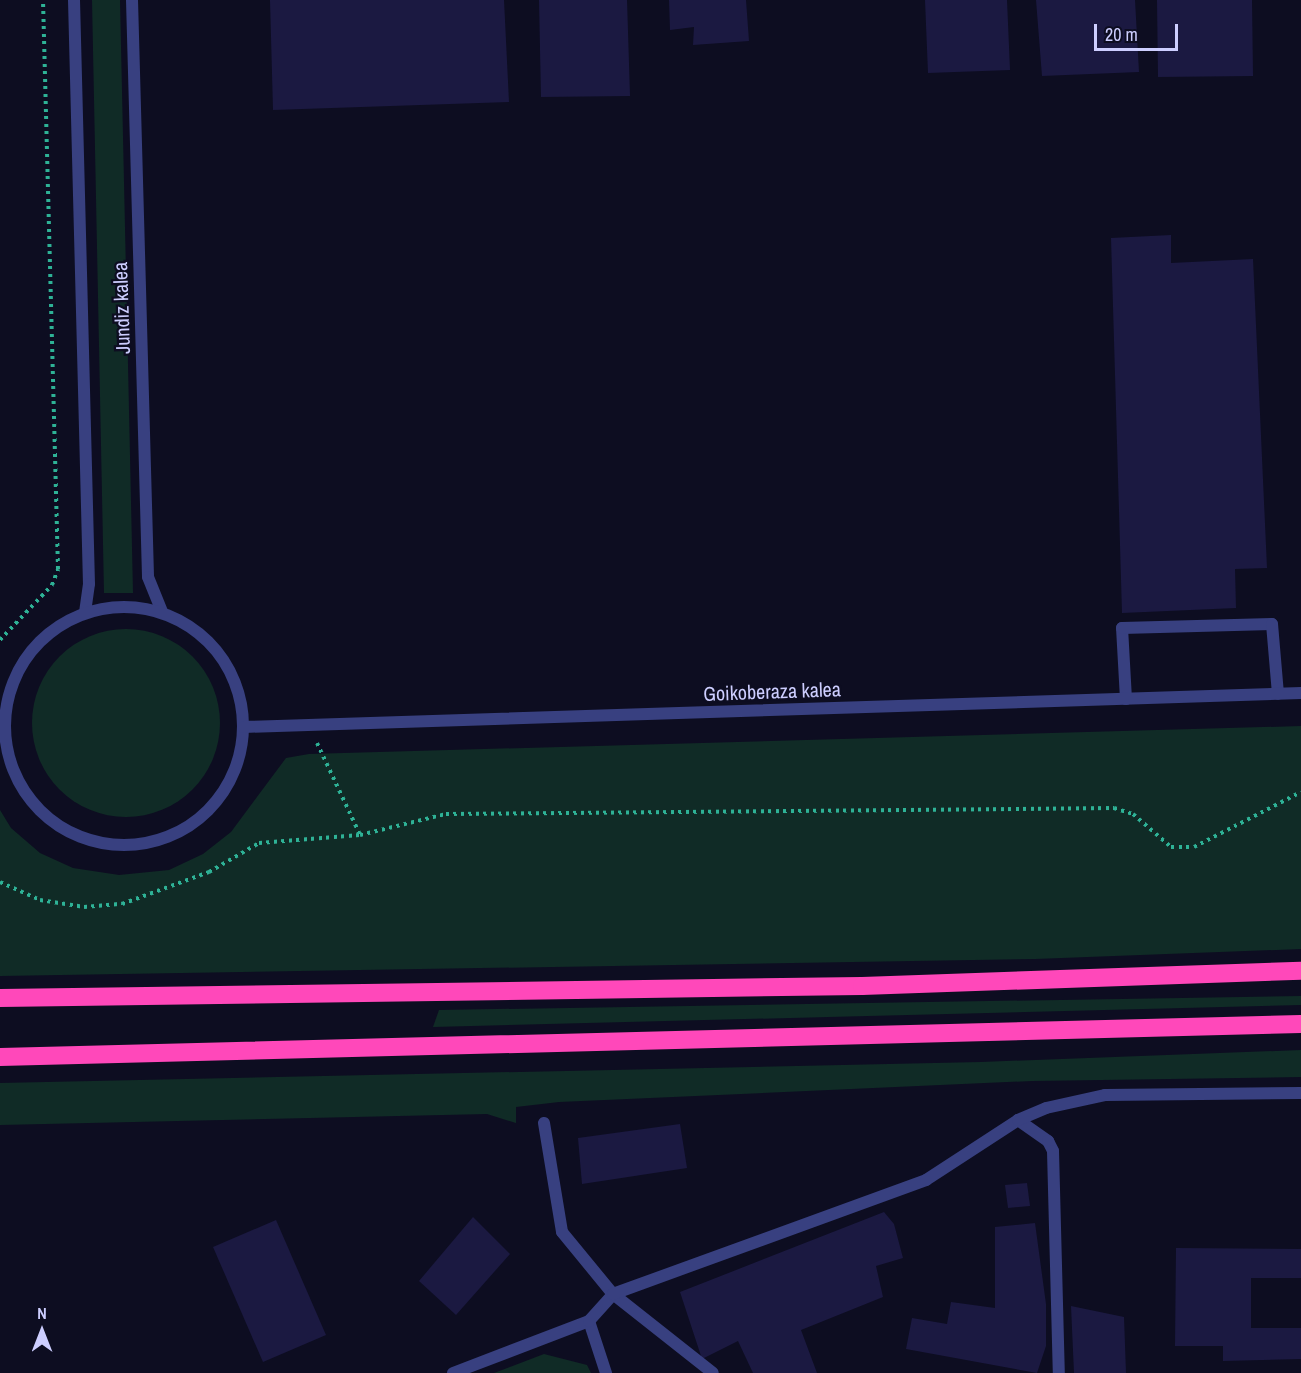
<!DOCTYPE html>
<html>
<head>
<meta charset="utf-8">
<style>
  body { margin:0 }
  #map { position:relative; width:1301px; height:1373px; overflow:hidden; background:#0d0d21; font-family:"Archivo Narrow",sans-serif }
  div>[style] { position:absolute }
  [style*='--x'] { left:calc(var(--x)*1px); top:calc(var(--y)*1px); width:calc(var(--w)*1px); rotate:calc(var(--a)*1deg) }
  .green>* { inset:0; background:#102b26 }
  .round { border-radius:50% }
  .building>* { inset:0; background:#1b1941 }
  .path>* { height:4px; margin-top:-2px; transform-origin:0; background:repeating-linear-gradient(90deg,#2eb296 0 3px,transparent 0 7.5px) }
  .service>* { height:12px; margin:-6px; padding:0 6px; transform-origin:6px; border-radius:6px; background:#384080 }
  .minor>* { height:12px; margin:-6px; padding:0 6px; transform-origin:6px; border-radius:6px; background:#384080 }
  .minor>.ring { margin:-6px; padding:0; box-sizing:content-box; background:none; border:12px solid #384080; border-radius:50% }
  .tertiary>* { height:12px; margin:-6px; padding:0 6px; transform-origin:6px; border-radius:6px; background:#384080 }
  .motorway>* { height:18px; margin:-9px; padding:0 9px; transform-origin:9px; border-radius:9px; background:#ff48ba }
  span { translate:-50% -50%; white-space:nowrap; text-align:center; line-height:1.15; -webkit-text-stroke:4.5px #0d0d21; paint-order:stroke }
  .street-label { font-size:20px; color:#cdceff }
  .north { position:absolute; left:12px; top:1301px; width:60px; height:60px; -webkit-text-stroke:4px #0d0d21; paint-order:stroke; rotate:0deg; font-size:16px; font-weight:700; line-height:24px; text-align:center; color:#cdceff }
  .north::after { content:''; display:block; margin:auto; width:21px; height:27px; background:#cdceff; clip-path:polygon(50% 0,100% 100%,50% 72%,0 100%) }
  .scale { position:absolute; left:1094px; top:24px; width:84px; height:27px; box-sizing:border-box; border:3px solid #cdceff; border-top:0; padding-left:8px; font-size:18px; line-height:21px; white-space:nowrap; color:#cdceff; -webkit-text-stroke:4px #0d0d21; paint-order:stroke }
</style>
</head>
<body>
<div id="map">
  <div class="green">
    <i style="clip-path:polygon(92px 0,120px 0,133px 593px,104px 593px)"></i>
    <i class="round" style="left:32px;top:629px;width:188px;height:188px"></i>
    <i style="clip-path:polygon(1301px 726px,1301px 949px,1035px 959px,0 976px,0 810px,11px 828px,40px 853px,73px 868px,119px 875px,169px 870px,203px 854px,231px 832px,286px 758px,309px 754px)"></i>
    <i style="clip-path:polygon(1301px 996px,1301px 1005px,433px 1027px,439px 1010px)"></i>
    <i style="clip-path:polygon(1301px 1050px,1301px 1077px,1032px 1081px,559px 1102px,516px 1107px,516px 1123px,487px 1114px,0 1125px,0 1083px,981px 1062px)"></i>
    <i style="clip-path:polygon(544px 1354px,587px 1365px,591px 1373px,494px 1373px)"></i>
  </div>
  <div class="building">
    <i style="clip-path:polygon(270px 0,504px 0,509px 102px,273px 110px)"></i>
    <i style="clip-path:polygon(539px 0,627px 0,630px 96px,541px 97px)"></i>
    <i style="clip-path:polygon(669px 0,746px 0,749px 41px,693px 45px,694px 27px,670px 30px)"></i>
    <i style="clip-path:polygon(925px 0,1007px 0,1010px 70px,928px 73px)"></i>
    <i style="clip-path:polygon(1036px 0,1135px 0,1139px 72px,1042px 76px)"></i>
    <i style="clip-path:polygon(1157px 0,1252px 0,1253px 76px,1158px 77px)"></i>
    <i style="clip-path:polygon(1171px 235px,1171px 263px,1253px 259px,1267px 568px,1235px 569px,1236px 608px,1122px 613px,1111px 238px)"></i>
    <i style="clip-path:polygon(680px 1124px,687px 1168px,582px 1184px,578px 1138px)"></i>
    <i style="clip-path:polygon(1027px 1183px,1030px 1206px,1008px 1208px,1005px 1185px)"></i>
    <i style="clip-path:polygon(884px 1212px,894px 1224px,903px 1258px,876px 1266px,883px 1297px,801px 1330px,817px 1373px,753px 1373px,738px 1341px,702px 1359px,680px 1292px)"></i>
    <i style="clip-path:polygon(473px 1217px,510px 1254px,456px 1315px,419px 1281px)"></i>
    <i style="clip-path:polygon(276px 1220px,326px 1335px,263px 1362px,213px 1247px)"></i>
    <i style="clip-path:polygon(1035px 1223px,1046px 1304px,1046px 1346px,1037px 1373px,906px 1349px,912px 1318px,947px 1324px,951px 1302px,995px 1308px,995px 1227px)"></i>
    <i style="clip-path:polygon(1176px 1248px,1301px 1249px,1301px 1278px,1251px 1278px,1251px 1328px,1301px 1328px,1301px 1359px,1223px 1361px,1223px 1346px,1175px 1346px)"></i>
    <i style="clip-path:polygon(1071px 1306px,1124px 1317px,1126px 1373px,1074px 1373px)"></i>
  </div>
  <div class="path">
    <i style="--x:0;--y:640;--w:76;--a:-46.6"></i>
    <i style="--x:52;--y:585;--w:17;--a:-69"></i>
    <i style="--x:58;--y:569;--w:569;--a:-91.51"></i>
    <i style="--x:317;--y:743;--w:102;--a:64.9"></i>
    <i style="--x:0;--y:882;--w:44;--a:24.2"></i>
    <i style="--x:40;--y:900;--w:45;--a:9"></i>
    <i style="--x:84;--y:907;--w:38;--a:-5"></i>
    <i style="--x:122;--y:904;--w:93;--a:-20.2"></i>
    <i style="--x:209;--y:872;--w:58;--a:-30.1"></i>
    <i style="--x:259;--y:843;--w:101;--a:-4.5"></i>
    <i style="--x:360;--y:835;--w:89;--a:-13.7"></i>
    <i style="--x:446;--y:814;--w:668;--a:-0.51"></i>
    <i style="--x:1114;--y:808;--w:20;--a:18"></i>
    <i style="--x:1133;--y:814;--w:50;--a:41"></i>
    <i style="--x:1171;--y:847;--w:23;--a:0"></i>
    <i style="--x:1194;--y:847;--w:120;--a:-27.2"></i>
  </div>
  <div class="service">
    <i style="--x:1126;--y:699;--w:71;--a:-93.2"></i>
    <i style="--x:1122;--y:628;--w:150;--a:-1.5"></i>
    <i style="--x:1272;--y:624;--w:70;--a:85.1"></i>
  </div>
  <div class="minor">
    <i style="--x:74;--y:0;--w:584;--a:88.53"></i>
    <i style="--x:89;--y:584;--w:28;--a:98"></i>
    <i style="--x:132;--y:0;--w:577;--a:88.41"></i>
    <i style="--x:148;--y:577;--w:38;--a:68"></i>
    <i class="ring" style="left:5px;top:607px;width:226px;height:226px"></i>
    <i style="--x:244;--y:727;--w:1058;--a:-1.84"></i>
    <i style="--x:1018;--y:1120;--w:37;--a:35"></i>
    <i style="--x:1048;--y:1141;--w:11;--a:63"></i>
    <i style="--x:1053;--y:1151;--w:222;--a:88.5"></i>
    <i style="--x:544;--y:1123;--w:110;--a:80.6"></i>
    <i style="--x:562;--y:1232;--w:80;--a:50.6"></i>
    <i style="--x:613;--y:1294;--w:127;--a:38.3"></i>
    <i style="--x:589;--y:1321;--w:55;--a:71.9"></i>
  </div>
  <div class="tertiary">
    <i style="--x:453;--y:1373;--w:146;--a:-20.9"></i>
    <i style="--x:589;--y:1321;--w:36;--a:-48"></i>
    <i style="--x:613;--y:1294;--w:333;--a:-20"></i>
    <i style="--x:926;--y:1180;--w:110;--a:-33.1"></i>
    <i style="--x:1018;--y:1120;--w:30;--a:-23"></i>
    <i style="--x:1046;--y:1108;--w:60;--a:-12.4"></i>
    <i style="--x:1105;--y:1095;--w:196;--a:-0.6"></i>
  </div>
  <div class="motorway">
    <i style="--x:0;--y:998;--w:862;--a:-0.8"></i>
    <i style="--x:862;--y:986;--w:439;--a:-2"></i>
    <i style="--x:0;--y:1057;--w:1301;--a:-1.45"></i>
  </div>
  <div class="street-label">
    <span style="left:121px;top:308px;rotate:-92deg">Jundiz kalea</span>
    <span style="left:772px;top:691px;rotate:-2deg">Goikoberaza kalea</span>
  </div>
  <div class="north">N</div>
  <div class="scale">20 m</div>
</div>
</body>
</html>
